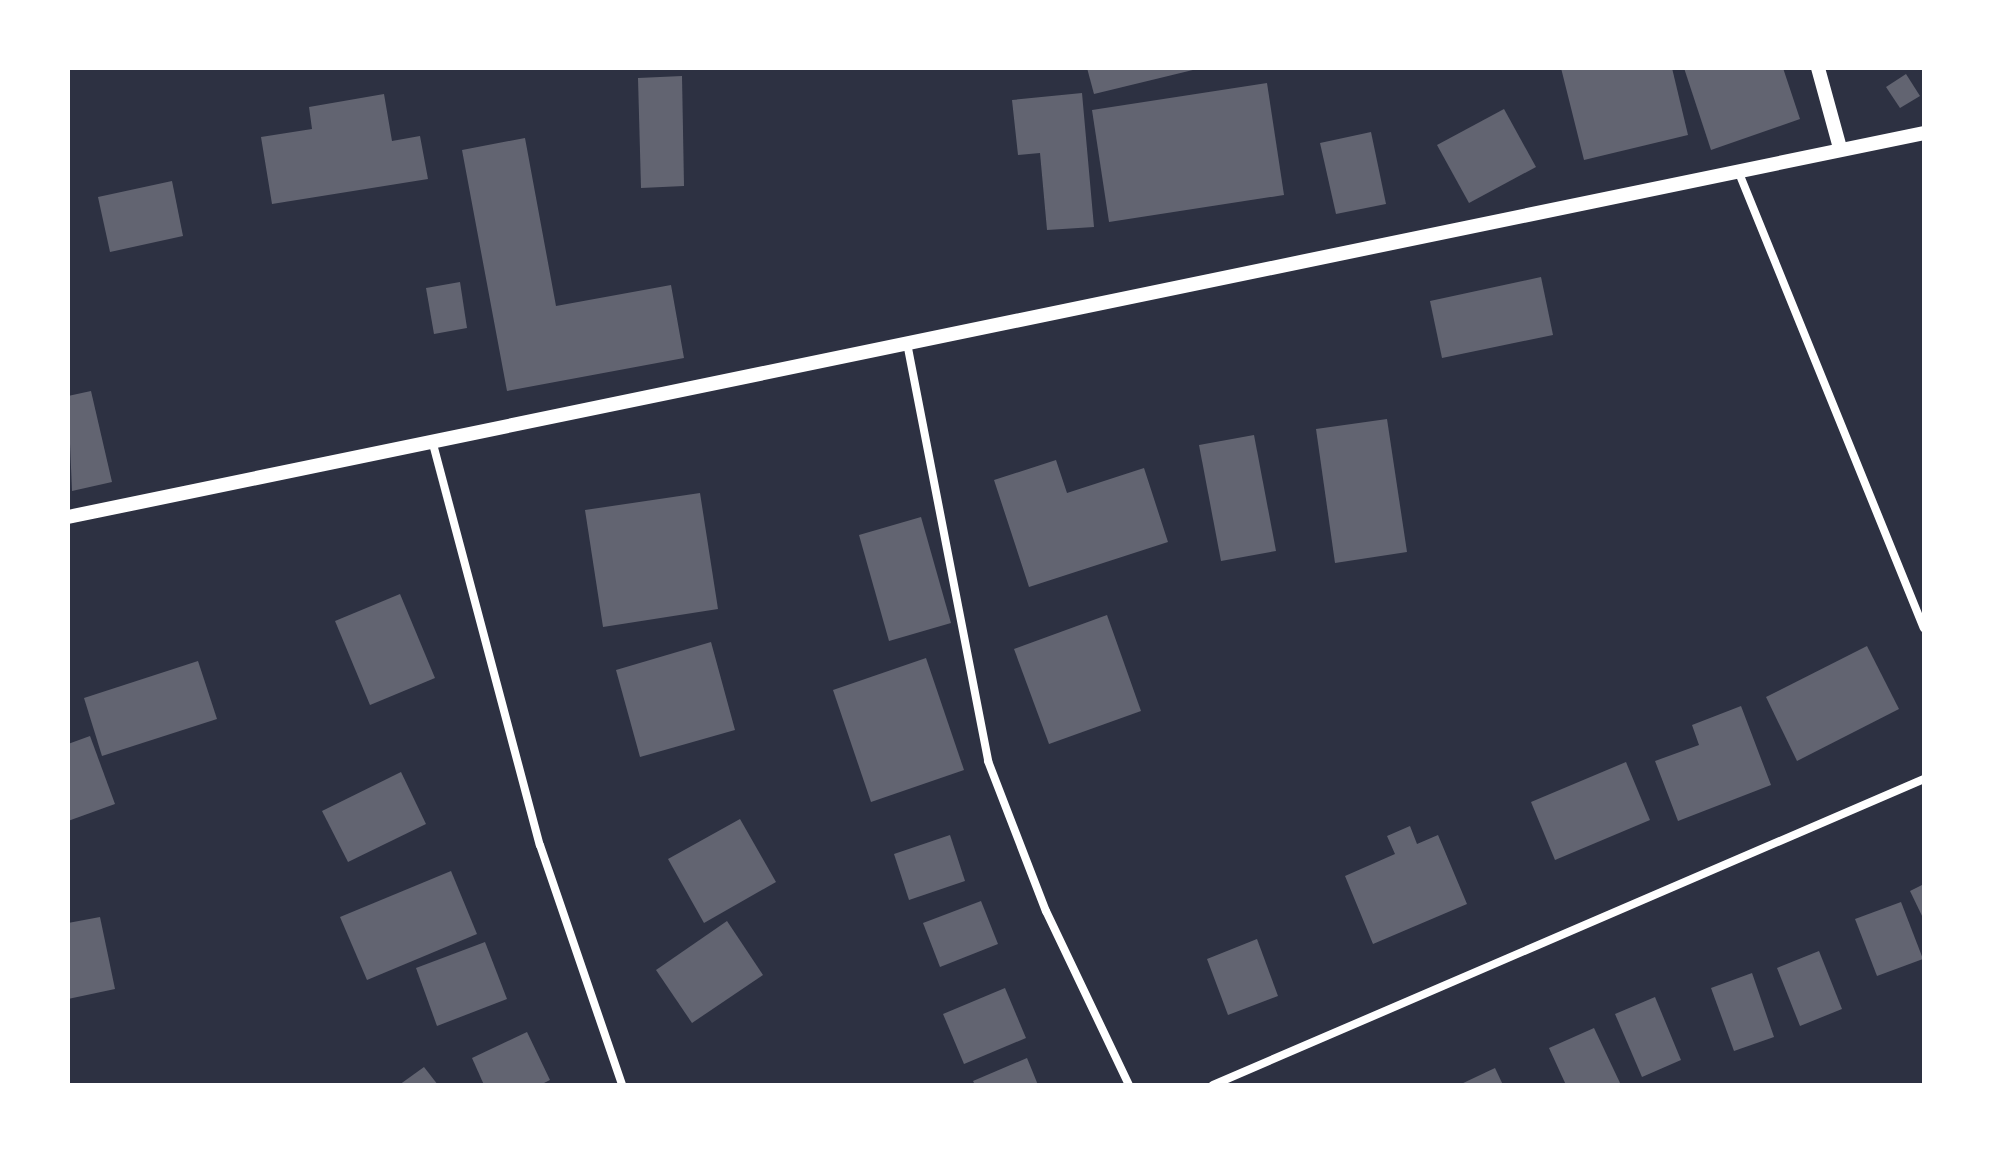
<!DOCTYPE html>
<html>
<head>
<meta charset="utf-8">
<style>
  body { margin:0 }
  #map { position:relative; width:1992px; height:1153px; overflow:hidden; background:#2d3142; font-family:"Zilla Slab",serif }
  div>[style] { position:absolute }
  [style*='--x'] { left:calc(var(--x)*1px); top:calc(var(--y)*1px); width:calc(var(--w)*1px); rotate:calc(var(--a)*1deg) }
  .building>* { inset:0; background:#626471 }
  .minor>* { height:8px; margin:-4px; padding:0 4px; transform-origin:4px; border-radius:4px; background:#fff }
  .tertiary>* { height:14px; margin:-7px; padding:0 7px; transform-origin:7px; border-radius:7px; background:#fff }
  span { translate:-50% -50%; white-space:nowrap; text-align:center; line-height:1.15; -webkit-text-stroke:8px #fff; paint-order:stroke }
  .frame { position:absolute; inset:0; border:70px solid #fff; pointer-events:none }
</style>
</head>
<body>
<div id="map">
  <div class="building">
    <i style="clip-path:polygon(1087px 68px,1197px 68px,1197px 69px,1094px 94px)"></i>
    <i style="clip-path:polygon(1561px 68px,1672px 68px,1688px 135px,1584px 160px)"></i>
    <i style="clip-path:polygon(1684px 68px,1783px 68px,1800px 119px,1711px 150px)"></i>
    <i style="clip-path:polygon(1906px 74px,1920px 96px,1900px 108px,1886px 87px)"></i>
    <i style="clip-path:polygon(682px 76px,684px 186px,641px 188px,638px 78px)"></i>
    <i style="clip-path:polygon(1267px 83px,1284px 195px,1109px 222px,1092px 110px)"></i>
    <i style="clip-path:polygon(1082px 93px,1094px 227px,1047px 230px,1040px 153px,1018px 155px,1012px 100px)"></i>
    <i style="clip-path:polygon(384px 94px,392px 141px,420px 136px,428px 179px,272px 204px,261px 137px,312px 129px,309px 107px)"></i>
    <i style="clip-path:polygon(1504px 109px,1536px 167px,1469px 203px,1437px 145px)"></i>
    <i style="clip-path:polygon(1371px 132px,1386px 204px,1336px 214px,1320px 143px)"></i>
    <i style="clip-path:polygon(525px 138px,556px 306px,671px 285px,684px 358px,507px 391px,462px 150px)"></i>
    <i style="clip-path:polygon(172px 181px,183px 236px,110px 252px,98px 197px)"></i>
    <i style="clip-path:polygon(1541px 277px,1553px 335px,1442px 358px,1430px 301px)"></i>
    <i style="clip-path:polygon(460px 282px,467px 328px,434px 334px,426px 288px)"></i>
    <i style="clip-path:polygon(91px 391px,112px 482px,72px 491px,68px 396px)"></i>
    <i style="clip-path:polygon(1387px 419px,1407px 552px,1335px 563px,1316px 429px)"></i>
    <i style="clip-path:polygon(1254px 435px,1276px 551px,1221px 561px,1199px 445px)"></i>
    <i style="clip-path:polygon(1056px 460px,1067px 493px,1144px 468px,1168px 542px,1029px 587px,994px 480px)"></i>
    <i style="clip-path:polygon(700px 493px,718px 609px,603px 627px,585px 510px)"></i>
    <i style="clip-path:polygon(921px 517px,951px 623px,889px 641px,859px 535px)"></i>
    <i style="clip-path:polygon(400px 594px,435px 678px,370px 705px,335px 621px)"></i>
    <i style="clip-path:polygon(1107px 615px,1141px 711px,1049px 744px,1014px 649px)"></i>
    <i style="clip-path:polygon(711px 642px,735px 730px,640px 757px,616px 670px)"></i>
    <i style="clip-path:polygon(1867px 646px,1899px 709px,1797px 761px,1766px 697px)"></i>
    <i style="clip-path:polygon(926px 658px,964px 770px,871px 802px,833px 690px)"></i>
    <i style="clip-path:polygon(198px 661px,217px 719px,102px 756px,84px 698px)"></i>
    <i style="clip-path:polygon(1741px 706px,1771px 785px,1678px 821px,1655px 761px,1699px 745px,1692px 725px)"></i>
    <i style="clip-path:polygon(90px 736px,115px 804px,68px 821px,68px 744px)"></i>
    <i style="clip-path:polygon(1626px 762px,1650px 820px,1555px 860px,1531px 802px)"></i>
    <i style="clip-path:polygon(401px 772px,426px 824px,348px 862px,322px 811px)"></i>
    <i style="clip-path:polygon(740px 819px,776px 882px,704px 923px,668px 859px)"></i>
    <i style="clip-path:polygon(1410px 826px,1417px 844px,1438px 835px,1467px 904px,1373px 944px,1345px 876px,1395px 854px,1387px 836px)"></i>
    <i style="clip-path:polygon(950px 835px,965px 881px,909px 900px,894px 854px)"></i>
    <i style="clip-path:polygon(451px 871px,477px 934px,367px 980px,340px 917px)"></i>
    <i style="clip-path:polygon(1924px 884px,1924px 920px,1910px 891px)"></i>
    <i style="clip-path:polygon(981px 901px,998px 944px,940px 967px,923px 923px)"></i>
    <i style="clip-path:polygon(1901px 902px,1923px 959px,1877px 976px,1855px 919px)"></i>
    <i style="clip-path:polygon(100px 917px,115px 989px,68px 999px,68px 923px)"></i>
    <i style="clip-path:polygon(727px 921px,763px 975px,692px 1023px,656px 970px)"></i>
    <i style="clip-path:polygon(1257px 939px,1278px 996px,1228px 1015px,1207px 959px)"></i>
    <i style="clip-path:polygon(485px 942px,507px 999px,437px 1026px,416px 968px)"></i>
    <i style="clip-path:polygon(1819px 951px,1842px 1009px,1800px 1026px,1777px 968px)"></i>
    <i style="clip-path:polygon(1752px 973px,1774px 1037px,1734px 1051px,1711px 988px)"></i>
    <i style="clip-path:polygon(1005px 988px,1026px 1038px,964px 1064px,943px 1014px)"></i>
    <i style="clip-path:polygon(1655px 997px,1681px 1060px,1642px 1077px,1615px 1014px)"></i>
    <i style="clip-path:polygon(1594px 1028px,1621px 1085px,1566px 1085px,1549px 1048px)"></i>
    <i style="clip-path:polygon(527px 1032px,550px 1080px,540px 1085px,484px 1085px,472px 1058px)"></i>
    <i style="clip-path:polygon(1027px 1058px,1038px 1085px,975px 1085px,973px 1081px)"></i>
    <i style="clip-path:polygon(424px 1067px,438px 1085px,399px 1085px)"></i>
    <i style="clip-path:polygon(1495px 1068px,1503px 1085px,1459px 1085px)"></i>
  </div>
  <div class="minor">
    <i style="--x:1739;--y:173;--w:491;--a:67.9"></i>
    <i style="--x:907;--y:343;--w:426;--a:79"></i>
    <i style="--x:988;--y:761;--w:161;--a:68.9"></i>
    <i style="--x:1046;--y:911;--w:193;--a:64.5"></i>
    <i style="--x:433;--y:444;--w:415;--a:75.1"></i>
    <i style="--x:540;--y:845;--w:254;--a:71.1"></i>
    <i style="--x:1213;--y:1085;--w:774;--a:-23.29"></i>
  </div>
  <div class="tertiary">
    <i style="--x:1818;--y:68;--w:83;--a:74.6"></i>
    <i style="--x:68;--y:517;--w:1895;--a:-11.69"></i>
  </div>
  <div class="frame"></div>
</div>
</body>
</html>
